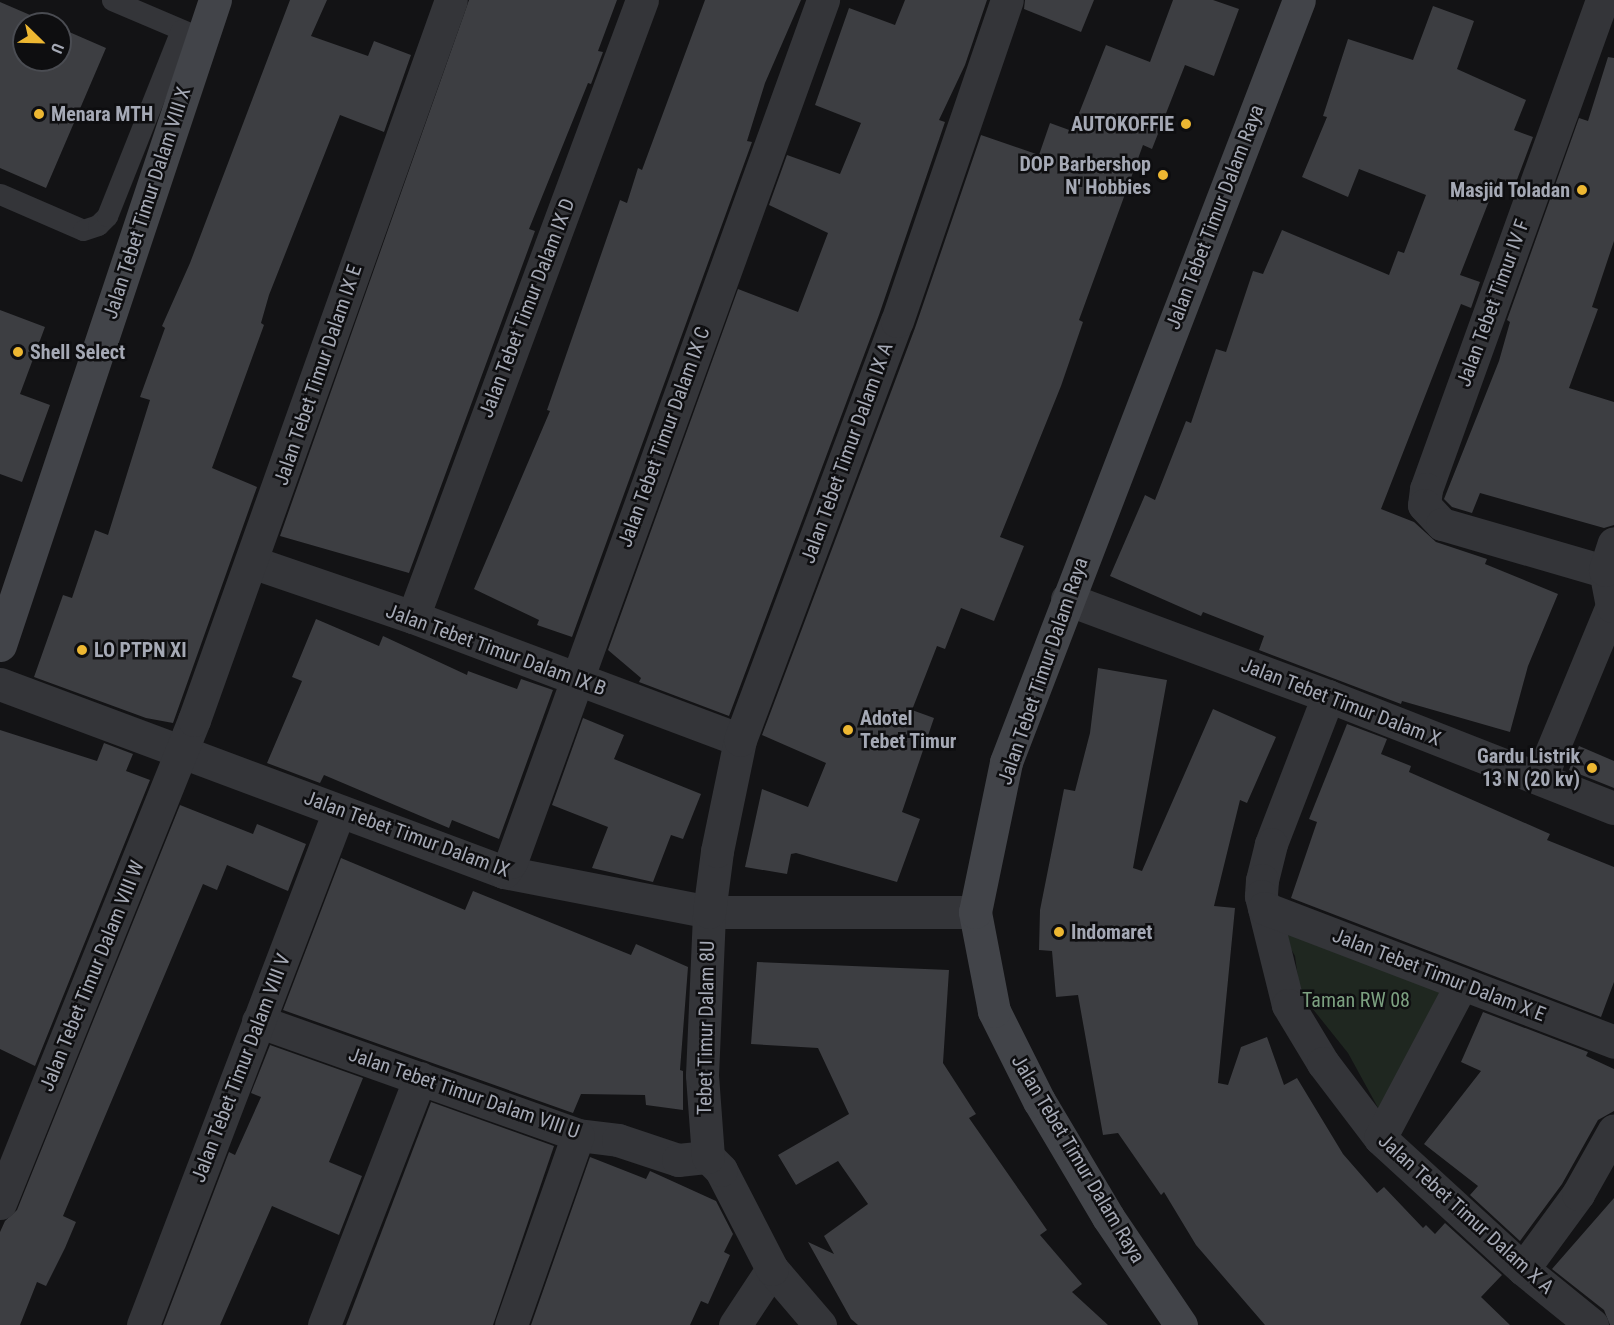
<!DOCTYPE html>
<html>
<head>
<meta charset="utf-8">
<style>
  body { margin:0 }
  #map { position:relative; width:1614px; height:1325px; overflow:hidden; background:#131315; font-family:"Roboto Condensed",sans-serif }
  div>[style] { position:absolute }
  [style*='--x'] { left:calc(var(--x)*1px); top:calc(var(--y)*1px); width:calc(var(--w)*1px); rotate:calc(var(--a)*1deg) }
  .green>* { inset:0; background:#1f2720 }
  .building>* { inset:0; background:#3d3e42 }
  .lane>* { height:21px; margin:-10.5px; padding:0 10.5px; transform-origin:10.5px; border-radius:10.5px; background:#343539 }
  .street>* { height:33px; margin:-16.5px; padding:0 16.5px; transform-origin:16.5px; border-radius:16.5px; background:#343539 }
  .secondary>* { height:33px; margin:-16.5px; padding:0 16.5px; transform-origin:16.5px; border-radius:16.5px; background:#424449 }
  .dots>* { width:16px; height:16px; translate:-50% -50%; box-sizing:border-box; border:3px solid #0e0e10; border-radius:50% }
  span { translate:-50% -50%; white-space:nowrap; text-align:center; line-height:1.15; -webkit-text-stroke:5px #0e0e10; paint-order:stroke }
  .poi-label { font-size:20px; color:#a5a9b5; font-weight:700 }
  .left { translate:0 -50%; text-align:left }
  .right { translate:-100% -50%; text-align:right }
  .street-label { font-size:20px; color:#a5a9b5 }
  .park-label { font-size:20px; color:#7ca080 }
  .north { position:absolute; left:12px; top:12px; width:60px; height:60px; box-sizing:border-box; background:#0e0e10; border:2px solid #4a4c52; border-radius:50%; rotate:113deg; font-size:16px; font-weight:700; line-height:24px; text-align:center; color:#a5a9b5 }
  .north::after { content:''; display:block; margin:auto; width:21px; height:27px; background:#edb732; clip-path:polygon(50% 0,100% 100%,50% 72%,0 100%) }
</style>
</head>
<body>
<div id="map">
  <div class="green">
    <i style="clip-path:polygon(1279px 928px,1446px 991px,1382px 1115px,1348px 1053px,1300px 993px,1295px 956px)"></i>
  </div>
  <div class="building">
    <i style="clip-path:polygon(290px 0,327px 0,311px 36px,368px 56px,374px 41px,411px 55px,384px 132px,340px 115px,269px 295px,261px 323px,264px 325px,212px 468px,257px 487px,173px 723px,146px 718px,34px 677px,63px 595px,72px 598px,95px 530px,108px 535px,150px 400px,140px 397px,165px 328px,162px 326px,190px 263px)"></i>
    <i style="clip-path:polygon(469px 0,617px 0,598px 51px,603px 52px,591px 84px,588px 83px,529px 229px,535px 231px,409px 573px,280px 536px)"></i>
    <i style="clip-path:polygon(705px 0,801px 0,765px 83px,747px 141px,752px 142px,572px 637px,537px 625px,539px 620px,474px 589px,550px 411px,547px 410px,620px 200px,627px 203px,638px 168px,642px 170px)"></i>
    <i style="clip-path:polygon(905px 0,987px 0,965px 65px,939px 120px,945px 122px,879px 315px,729px 716px,639px 682px,641px 678px,608px 650px,738px 289px,798px 312px,828px 233px,769px 205px,787px 155px,840px 174px,861px 123px,815px 105px,849px 8px,895px 25px)"></i>
    <i style="clip-path:polygon(1025px 0,1094px 0,1081px 32px,1024px 9px)"></i>
    <i style="clip-path:polygon(1173px 0,1213px 0,1239px 9px,1214px 76px,1185px 65px,1152px 149px,1143px 145px,1079px 320px,1083px 322px,1061px 386px,1000px 537px,1024px 546px,994px 621px,961px 608px,945px 649px,937px 646px,912px 710px,934px 718px,902px 812px,920px 819px,897px 882px,796px 853px,791px 854px,787px 874px,745px 867px,762px 789px,808px 807px,826px 763px,762px 735px,915px 328px,981px 135px,1039px 155px,1050px 123px,1072px 131px,1106px 45px,1150px 62px)"></i>
    <i style="clip-path:polygon(0 2px,51px 24px,24px 24px,24px 60px,60px 60px,60px 28px,106px 48px,46px 188px,0 168px)"></i>
    <i style="clip-path:polygon(1433px 6px,1474px 21px,1457px 69px,1526px 100px,1514px 130px,1533px 137px,1515px 185px,1498px 178px,1460px 275px,1480px 282px,1471px 308px,1461px 304px,1381px 509px,1414px 522px,1436px 542px,1487px 559px,1485px 564px,1558px 594px,1528px 666px,1510px 732px,1402px 701px,1401px 704px,1259px 650px,1264px 636px,1203px 612px,1201px 616px,1110px 576px,1145px 495px,1155px 500px,1186px 421px,1191px 423px,1216px 349px,1226px 352px,1253px 271px,1263px 274px,1282px 230px,1389px 275px,1398px 251px,1404px 253px,1426px 195px,1359px 169px,1348px 197px,1302px 177px,1327px 117px,1323px 116px,1348px 39px,1413px 60px)"></i>
    <i style="clip-path:polygon(1608px 57px,1614px 58px,1614px 241px,1592px 307px,1598px 309px,1569px 388px,1614px 402px,1614px 525px,1604px 528px,1480px 493px,1472px 513px,1452px 507px,1444px 499px,1499px 361px,1510px 322px,1507px 320px,1579px 118px,1588px 121px)"></i>
    <i style="clip-path:polygon(0 310px,45px 327px,20px 394px,50px 405px,22px 482px,0 474px)"></i>
    <i style="clip-path:polygon(316px 619px,379px 646px,383px 636px,467px 675px,468px 671px,517px 689px,521px 679px,553px 690px,499px 839px,452px 820px,449px 828px,324px 775px,320px 783px,267px 763px,302px 681px,292px 677px)"></i>
    <i style="clip-path:polygon(1098px 668px,1167px 680px,1133px 868px,1142px 871px,1213px 709px,1276px 737px,1247px 803px,1240px 800px,1214px 906px,1235px 908px,1218px 1083px,1228px 1085px,1241px 1047px,1267px 1037px,1284px 1085px,1297px 1078px,1343px 1154px,1377px 1193px,1384px 1187px,1423px 1228px,1426px 1225px,1435px 1234px,1445px 1223px,1502px 1275px,1481px 1297px,1510px 1325px,1265px 1325px,1196px 1245px,1164px 1192px,1161px 1195px,1118px 1133px,1103px 1135px,1078px 995px,1056px 997px,1052px 951px,1039px 950px,1040px 910px,1064px 789px,1075px 791px,1090px 733px)"></i>
    <i style="clip-path:polygon(583px 718px,624px 735px,614px 759px,701px 794px,683px 839px,671px 835px,653px 882px,592px 868px,608px 827px,552px 805px)"></i>
    <i style="clip-path:polygon(1347px 724px,1387px 739px,1381px 754px,1411px 766px,1409px 772px,1550px 834px,1547px 840px,1614px 867px,1614px 982px,1601px 1017px,1291px 898px,1317px 822px,1309px 819px)"></i>
    <i style="clip-path:polygon(0 730px,97px 761px,104px 743px,133px 754px,126px 771px,150px 780px,35px 1066px,0 1049px)"></i>
    <i style="clip-path:polygon(1579px 746px,1614px 761px,1614px 788px,1569px 770px)"></i>
    <i style="clip-path:polygon(180px 805px,253px 834px,257px 824px,306px 844px,288px 891px,227px 865px,217px 890px,203px 884px,63px 1216px,76px 1222px,65px 1248px,46px 1286px,37px 1282px,20px 1325px,0 1325px,0 1232px,5px 1221px,17px 1210px)"></i>
    <i style="clip-path:polygon(341px 858px,465px 910px,473px 891px,631px 955px,636px 944px,688px 967px,680px 1070px,683px 1071px,683px 1110px,646px 1105px,645px 1095px,581px 1094px,573px 1113px,283px 1010px)"></i>
    <i style="clip-path:polygon(757px 962px,949px 970px,943px 1063px,976px 1114px,969px 1118px,1047px 1230px,1040px 1235px,1082px 1284px,1072px 1292px,1108px 1325px,858px 1325px,851px 1319px,808px 1242px,834px 1254px,824px 1236px,868px 1204px,838px 1161px,796px 1185px,778px 1155px,849px 1114px,818px 1048px,751px 1044px)"></i>
    <i style="clip-path:polygon(1483px 1012px,1588px 1052px,1586px 1056px,1614px 1069px,1614px 1111px,1598px 1120px,1562px 1184px,1520px 1241px,1470px 1195px,1478px 1186px,1424px 1144px,1481px 1071px,1461px 1062px)"></i>
    <i style="clip-path:polygon(270px 1045px,363px 1078px,329px 1162px,362px 1176px,339px 1235px,272px 1206px,220px 1325px,163px 1325px,229px 1152px,235px 1155px,261px 1097px,251px 1093px)"></i>
    <i style="clip-path:polygon(431px 1102px,554px 1146px,493px 1325px,346px 1325px)"></i>
    <i style="clip-path:polygon(590px 1157px,646px 1179px,650px 1171px,716px 1201px,733px 1234px,724px 1252px,730px 1255px,708px 1304px,701px 1301px,690px 1325px,531px 1325px)"></i>
    <i style="clip-path:polygon(1614px 1198px,1614px 1325px,1610px 1325px,1604px 1310px,1552px 1269px)"></i>
  </div>
  <div class="lane">
    <i style="--x:112;--y:0;--w:89;--a:23.1"></i>
    <i style="--x:0;--y:194;--w:90;--a:23.4"></i>
    <i style="--x:83;--y:230;--w:16;--a:-18"></i>
    <i style="--x:98;--y:225;--w:13;--a:-45"></i>
    <i style="--x:107;--y:216;--w:200;--a:-68.3"></i>
  </div>
  <div class="street">
    <i style="--x:1602;--y:0;--w:520;--a:109.79"></i>
    <i style="--x:1426;--y:489;--w:16;--a:97"></i>
    <i style="--x:1424;--y:505;--w:26;--a:47"></i>
    <i style="--x:1442;--y:524;--w:179;--a:16.2"></i>
    <i style="--x:252;--y:562;--w:170;--a:18.9"></i>
    <i style="--x:413;--y:617;--w:349;--a:20.6"></i>
    <i style="--x:1067;--y:599;--w:278;--a:20.4"></i>
    <i style="--x:1328;--y:696;--w:307;--a:21.4"></i>
    <i style="--x:413;--y:617;--w:658;--a:-69.64"></i>
    <i style="--x:0;--y:684;--w:538;--a:20.46"></i>
    <i style="--x:504;--y:872;--w:209;--a:11"></i>
    <i style="--x:709;--y:912;--w:266;--a:0"></i>
    <i style="--x:1328;--y:696;--w:159;--a:111.1"></i>
    <i style="--x:1271;--y:844;--w:37;--a:104"></i>
    <i style="--x:1262;--y:880;--w:16;--a:94"></i>
    <i style="--x:1261;--y:896;--w:112;--a:76.1"></i>
    <i style="--x:1288;--y:1005;--w:68;--a:58.9"></i>
    <i style="--x:1323;--y:1063;--w:94;--a:52.8"></i>
    <i style="--x:1380;--y:1138;--w:194;--a:42.5"></i>
    <i style="--x:1523;--y:1269;--w:89;--a:39.1"></i>
    <i style="--x:1541;--y:777;--w:185;--a:-67.5"></i>
    <i style="--x:1612;--y:606;--w:37;--a:-101"></i>
    <i style="--x:1605;--y:570;--w:28;--a:-72"></i>
    <i style="--x:504;--y:872;--w:12;--a:-55"></i>
    <i style="--x:511;--y:862;--w:917;--a:-70.1"></i>
    <i style="--x:1264;--y:908;--w:375;--a:20.9"></i>
    <i style="--x:258;--y:1021;--w:340;--a:19.6"></i>
    <i style="--x:578;--y:1135;--w:40;--a:7.1"></i>
    <i style="--x:618;--y:1140;--w:63;--a:18.4"></i>
    <i style="--x:678;--y:1160;--w:30;--a:-6"></i>
    <i style="--x:1380;--y:1138;--w:173;--a:-62.1"></i>
    <i style="--x:0;--y:1203;--w:521;--a:-68.12"></i>
    <i style="--x:194;--y:720;--w:764;--a:-70.36"></i>
    <i style="--x:1523;--y:1269;--w:93;--a:-53.7"></i>
    <i style="--x:1578;--y:1194;--w:73;--a:-60.6"></i>
    <i style="--x:143;--y:1325;--w:550;--a:-69.13"></i>
    <i style="--x:324;--y:1325;--w:265;--a:-68.8"></i>
    <i style="--x:511;--y:1325;--w:201;--a:-70.6"></i>
    <i style="--x:735;--y:1325;--w:67;--a:-56.5"></i>
    <i style="--x:820;--y:1325;--w:74;--a:-130.6"></i>
    <i style="--x:772;--y:1269;--w:111;--a:-117.3"></i>
    <i style="--x:721;--y:1170;--w:18;--a:-135"></i>
    <i style="--x:708;--y:1157;--w:82;--a:-94.2"></i>
    <i style="--x:702;--y:1075;--w:163;--a:-87.5"></i>
    <i style="--x:709;--y:912;--w:62;--a:-82.5"></i>
    <i style="--x:717;--y:851;--w:113;--a:-78.3"></i>
    <i style="--x:740;--y:740;--w:447;--a:-69.5"></i>
    <i style="--x:897;--y:321;--w:339;--a:-71.1"></i>
  </div>
  <div class="secondary">
    <i style="--x:0;--y:645;--w:680;--a:-71.57"></i>
    <i style="--x:1181;--y:1325;--w:130;--a:-124.1"></i>
    <i style="--x:1108;--y:1217;--w:135;--a:-120.7"></i>
    <i style="--x:1039;--y:1101;--w:101;--a:-116.6"></i>
    <i style="--x:994;--y:1011;--w:101;--a:-100.9"></i>
    <i style="--x:975;--y:912;--w:153;--a:-78.3"></i>
    <i style="--x:1006;--y:762;--w:816;--a:-68.97"></i>
  </div>
  <div class="dots">
    <i style="left:39px;top:114px;background:#edb732"></i>
    <i style="left:1186px;top:124px;background:#edb732"></i>
    <i style="left:1163px;top:175px;background:#edb732"></i>
    <i style="left:1582px;top:190px;background:#edb732"></i>
    <i style="left:18px;top:352px;background:#edb732"></i>
    <i style="left:82px;top:650px;background:#edb732"></i>
    <i style="left:848px;top:730px;background:#edb732"></i>
    <i style="left:1592px;top:768px;background:#edb732"></i>
    <i style="left:1059px;top:932px;background:#edb732"></i>
  </div>
  <div class="poi-label">
    <span class="left" style="left:51px;top:114px">Menara MTH</span>
    <span class="right" style="left:1174px;top:124px">AUTOKOFFIE</span>
    <span class="right" style="left:1151px;top:176px">DOP Barbershop<br>N' Hobbies</span>
    <span class="right" style="left:1570px;top:190px">Masjid Toladan</span>
    <span class="left" style="left:30px;top:352px">Shell Select</span>
    <span class="left" style="left:94px;top:650px">LO PTPN XI</span>
    <span class="left" style="left:860px;top:730px">Adotel<br>Tebet Timur</span>
    <span class="right" style="left:1580px;top:768px">Gardu Listrik<br>13 N (20 kv)</span>
    <span class="left" style="left:1071px;top:932px">Indomaret</span>
  </div>
  <div class="street-label">
    <span style="left:147px;top:203px;rotate:-72deg">Jalan Tebet Timur Dalam VIII X</span>
    <span style="left:1215px;top:217px;rotate:-69deg">Jalan Tebet Timur Dalam Raya</span>
    <span style="left:1493px;top:303px;rotate:-70deg">Jalan Tebet Timur IV F</span>
    <span style="left:527px;top:308px;rotate:-69deg">Jalan Tebet Timur Dalam IX D</span>
    <span style="left:318px;top:375px;rotate:-71deg">Jalan Tebet Timur Dalam IX E</span>
    <span style="left:664px;top:437px;rotate:-70deg">Jalan Tebet Timur Dalam IX C</span>
    <span style="left:847px;top:453px;rotate:-70deg">Jalan Tebet Timur Dalam IX A</span>
    <span style="left:496px;top:650px;rotate:20deg">Jalan Tebet Timur Dalam IX B</span>
    <span style="left:1043px;top:671px;rotate:-71deg">Jalan Tebet Timur Dalam Raya</span>
    <span style="left:1341px;top:702px;rotate:21deg">Jalan Tebet Timur Dalam X</span>
    <span style="left:407px;top:834px;rotate:20deg">Jalan Tebet Timur Dalam IX</span>
    <span style="left:1439px;top:975px;rotate:21deg">Jalan Tebet Timur Dalam X E</span>
    <span style="left:92px;top:976px;rotate:-68deg">Jalan Tebet Timur Dalam VIII W</span>
    <span style="left:706px;top:1028px;rotate:-89deg">Tebet Timur Dalam 8U</span>
    <span style="left:241px;top:1068px;rotate:-69deg">Jalan Tebet Timur Dalam VIII V</span>
    <span style="left:464px;top:1093px;rotate:19deg">Jalan Tebet Timur Dalam VIII U</span>
    <span style="left:1078px;top:1159px;rotate:59deg">Jalan Tebet Timur Dalam Raya</span>
    <span style="left:1466px;top:1214px;rotate:42deg">Jalan Tebet Timur Dalam X A</span>
  </div>
  <div class="park-label">
    <span style="left:1356px;top:1000px">Taman RW 08</span>
  </div>
  <div class="north">U</div>
</div>
</body>
</html>
